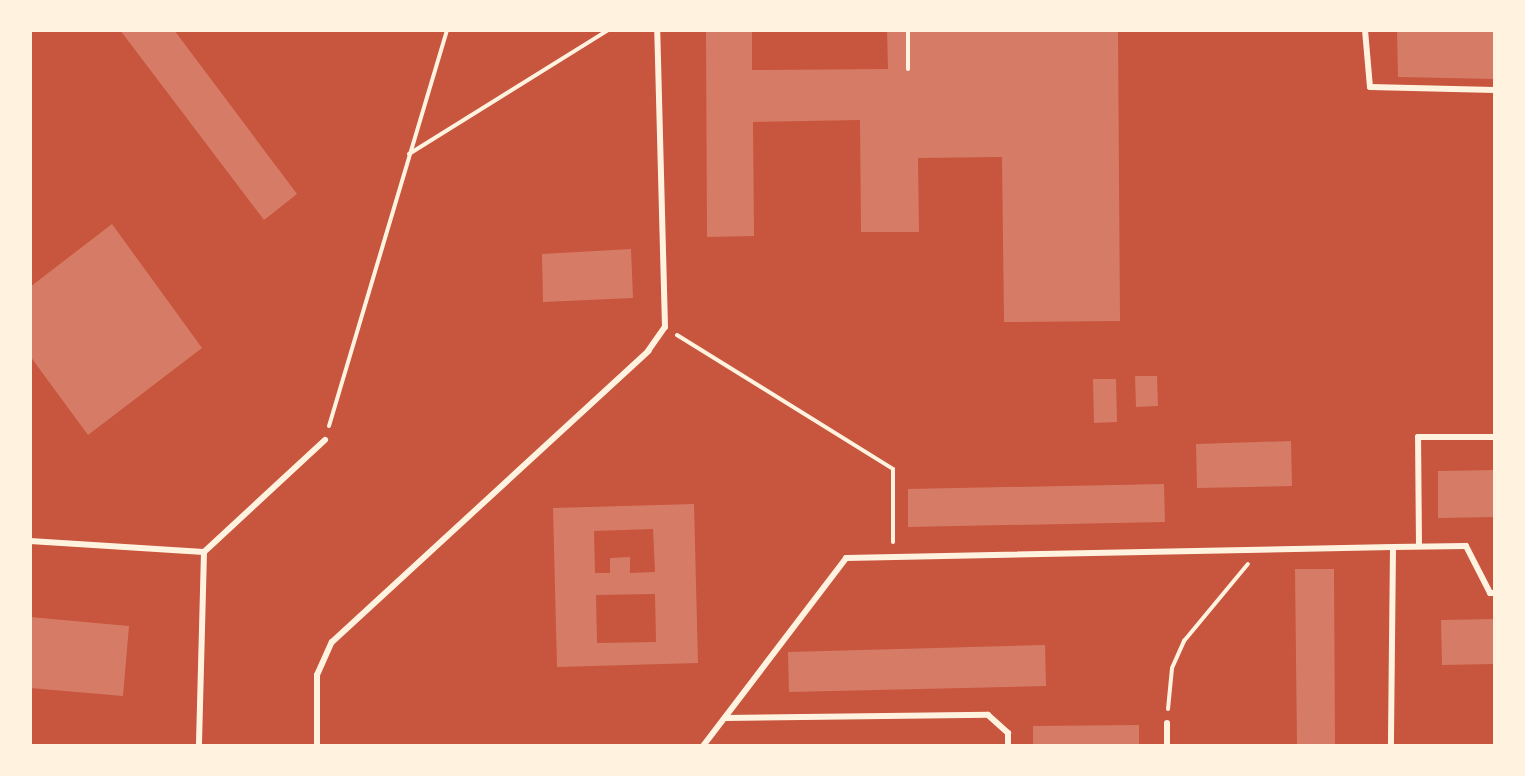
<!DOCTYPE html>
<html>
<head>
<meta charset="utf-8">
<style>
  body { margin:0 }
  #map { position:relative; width:1525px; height:776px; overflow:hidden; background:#c8553d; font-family:Commissioner,sans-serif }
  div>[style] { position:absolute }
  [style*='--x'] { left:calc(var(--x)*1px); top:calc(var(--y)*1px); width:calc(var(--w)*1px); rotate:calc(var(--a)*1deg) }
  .building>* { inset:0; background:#d67c66 }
  .path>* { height:4px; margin:-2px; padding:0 2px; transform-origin:2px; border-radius:2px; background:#fff3e0 }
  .service>* { height:6px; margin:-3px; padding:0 3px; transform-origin:3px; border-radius:3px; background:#fff3e0 }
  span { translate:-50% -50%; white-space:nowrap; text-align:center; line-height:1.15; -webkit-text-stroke:7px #fff3e0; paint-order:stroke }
  .frame { position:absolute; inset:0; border:32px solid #fff3e0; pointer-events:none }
</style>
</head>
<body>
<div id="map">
  <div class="building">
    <i style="clip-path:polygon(120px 30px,174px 30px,297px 194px,264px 220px)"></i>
    <i style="clip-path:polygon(706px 30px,752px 30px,752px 70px,888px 69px,887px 30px,1118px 30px,1120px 321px,1004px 322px,1002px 157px,918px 158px,919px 232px,861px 232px,860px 120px,753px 122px,754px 236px,707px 237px)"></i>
    <i style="clip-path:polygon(1397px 30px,1495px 30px,1495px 79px,1398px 77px)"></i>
    <i style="clip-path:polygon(112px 224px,202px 348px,88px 435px,30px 356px,30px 287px)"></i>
    <i style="clip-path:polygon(631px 249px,633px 298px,543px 302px,542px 254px)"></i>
    <i style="clip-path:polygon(1135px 376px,1157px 376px,1158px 406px,1136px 407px)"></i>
    <i style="clip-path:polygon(1093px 379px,1116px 379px,1117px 422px,1094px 423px)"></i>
    <i style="clip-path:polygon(1291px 441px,1292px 486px,1197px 488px,1196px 444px)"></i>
    <i style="clip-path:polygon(1495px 470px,1495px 517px,1438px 518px,1438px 471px)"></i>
    <i style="clip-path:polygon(1164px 484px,1165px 522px,908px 527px,908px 489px)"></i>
    <i style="clip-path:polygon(evenodd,694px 504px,698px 663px,557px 667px,553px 508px,694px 504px,653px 529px,655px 572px,630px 573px,630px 557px,610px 558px,610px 573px,595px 573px,594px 531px,653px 529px,694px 504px,655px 594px,656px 642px,597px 643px,596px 595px,655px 594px)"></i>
    <i style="clip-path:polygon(1295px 569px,1334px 569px,1335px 746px,1297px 746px)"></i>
    <i style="clip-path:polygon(30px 617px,129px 626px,123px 696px,30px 688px)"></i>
    <i style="clip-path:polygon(1495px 619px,1495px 664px,1442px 665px,1441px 620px)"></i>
    <i style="clip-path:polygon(1045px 645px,1046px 686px,789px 692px,788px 652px)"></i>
    <i style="clip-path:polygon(1139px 725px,1139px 746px,1033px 746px,1033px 726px)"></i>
  </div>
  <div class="path">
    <i style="--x:908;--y:30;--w:39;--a:90"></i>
    <i style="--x:409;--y:154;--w:234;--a:-31.9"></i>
    <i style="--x:677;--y:335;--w:254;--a:31.8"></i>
    <i style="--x:893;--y:469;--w:73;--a:90"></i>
    <i style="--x:329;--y:426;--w:413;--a:-73.4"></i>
    <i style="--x:1168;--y:709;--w:41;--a:-84.4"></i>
    <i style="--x:1172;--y:668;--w:30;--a:-66"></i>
    <i style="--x:1184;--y:641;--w:100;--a:-50.3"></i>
  </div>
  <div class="service">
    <i style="--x:1365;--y:30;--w:57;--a:85"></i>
    <i style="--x:1370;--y:87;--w:125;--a:1.4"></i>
    <i style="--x:30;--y:541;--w:174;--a:3.6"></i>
    <i style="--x:204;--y:552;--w:194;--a:91.5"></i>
    <i style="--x:1419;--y:546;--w:109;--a:-90.5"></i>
    <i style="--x:1418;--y:437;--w:77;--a:0"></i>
    <i style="--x:1393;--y:547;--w:73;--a:-0.8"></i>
    <i style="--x:1466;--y:546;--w:53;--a:62.9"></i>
    <i style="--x:1490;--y:593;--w:5;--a:0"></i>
    <i style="--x:204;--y:552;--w:165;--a:-42.8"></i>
    <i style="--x:725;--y:718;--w:263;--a:-0.7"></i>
    <i style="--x:988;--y:715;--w:27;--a:42"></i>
    <i style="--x:1008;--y:733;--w:13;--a:90"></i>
    <i style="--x:317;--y:746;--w:71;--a:-90"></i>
    <i style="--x:317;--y:675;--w:36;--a:-66"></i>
    <i style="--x:332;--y:642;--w:430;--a:-42.6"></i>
    <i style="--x:648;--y:351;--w:29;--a:-55"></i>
    <i style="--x:665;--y:327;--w:297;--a:-91.5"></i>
    <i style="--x:703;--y:746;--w:236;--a:-52.7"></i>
    <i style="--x:846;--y:558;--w:547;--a:-1.15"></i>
    <i style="--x:1393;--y:547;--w:199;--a:90.6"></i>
    <i style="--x:1167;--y:746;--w:23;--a:-90"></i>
  </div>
  <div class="frame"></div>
</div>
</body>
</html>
